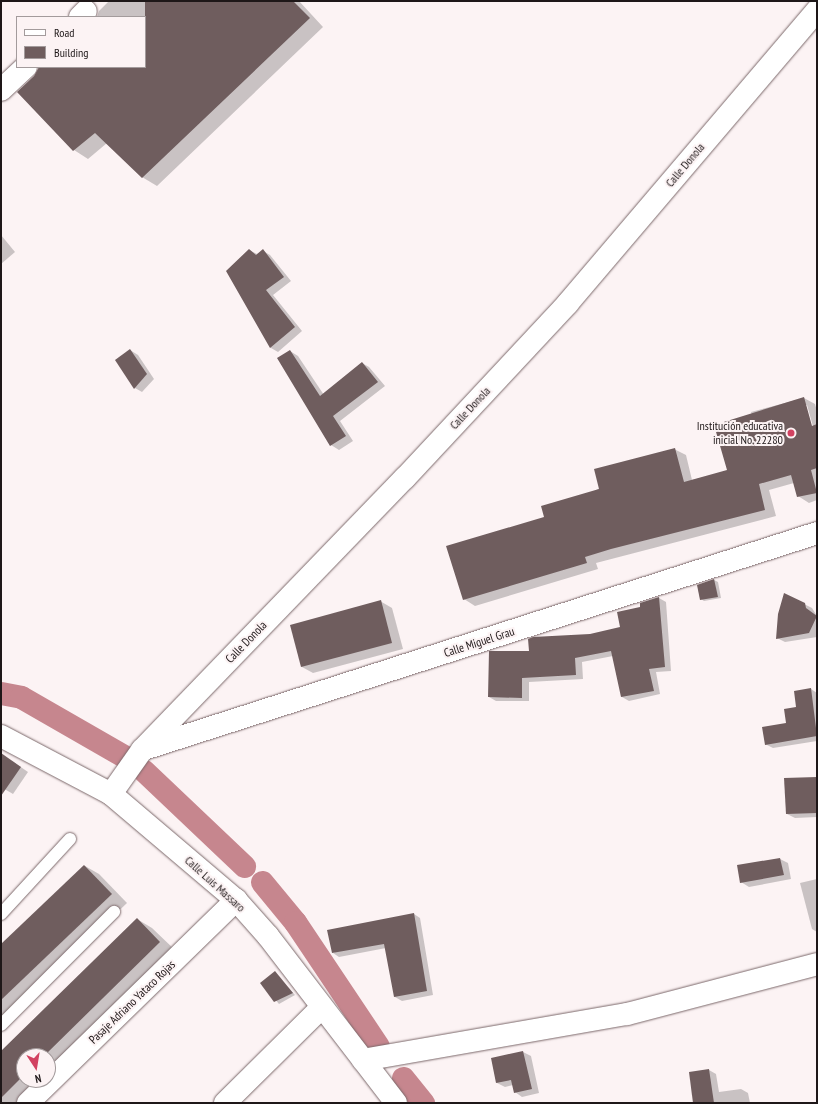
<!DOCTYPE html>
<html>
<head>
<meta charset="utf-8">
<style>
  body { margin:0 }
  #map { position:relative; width:818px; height:1104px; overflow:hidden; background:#fcf3f4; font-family:"PT Sans Narrow",sans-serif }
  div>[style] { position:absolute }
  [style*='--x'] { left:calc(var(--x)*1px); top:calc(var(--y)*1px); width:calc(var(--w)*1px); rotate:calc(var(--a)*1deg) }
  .shadow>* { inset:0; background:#0003 }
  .canal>* { height:23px; margin:-11.5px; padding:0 11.5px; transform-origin:11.5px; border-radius:11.5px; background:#c6868e }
  .building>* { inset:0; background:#6f5d5e }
  .roads { filter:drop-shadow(0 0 1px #7b686a) drop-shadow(0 0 1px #7b686a) }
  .lane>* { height:12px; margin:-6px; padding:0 6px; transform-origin:6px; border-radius:6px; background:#fff }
  .street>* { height:22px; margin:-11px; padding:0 11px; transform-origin:11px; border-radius:11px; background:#fff }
  .dots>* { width:11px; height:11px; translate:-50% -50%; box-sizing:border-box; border:2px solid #fcf3f4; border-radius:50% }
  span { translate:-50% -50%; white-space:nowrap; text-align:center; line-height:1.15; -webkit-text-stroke:4px #fcf3f4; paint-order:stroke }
  .street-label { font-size:12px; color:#1e1718 }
  .poi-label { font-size:12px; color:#1e1718 }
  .right { translate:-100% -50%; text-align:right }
  .frame { position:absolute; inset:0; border:2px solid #1e1718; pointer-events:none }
  .legend { position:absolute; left:16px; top:16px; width:130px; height:52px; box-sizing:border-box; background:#fcf3f4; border:1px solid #a39b9c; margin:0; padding:5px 7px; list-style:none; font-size:12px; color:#1e1718 }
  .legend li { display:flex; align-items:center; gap:8px; height:20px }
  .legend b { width:20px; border:1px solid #a39b9c }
  .north { position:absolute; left:16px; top:1048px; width:40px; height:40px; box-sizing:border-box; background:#fcf3f4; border:1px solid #a39b9c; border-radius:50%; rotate:168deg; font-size:11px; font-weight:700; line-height:16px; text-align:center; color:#1e1718 }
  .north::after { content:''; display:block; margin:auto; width:14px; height:18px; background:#d24261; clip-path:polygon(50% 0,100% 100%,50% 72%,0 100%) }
</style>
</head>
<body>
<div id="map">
  <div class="shadow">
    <i style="clip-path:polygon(109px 1px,299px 1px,323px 27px,157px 186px,142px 177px,107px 143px,88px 159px,74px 150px,35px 77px,40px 67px,145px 67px,145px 17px,97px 17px,99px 11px)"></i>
    <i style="clip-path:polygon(1px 235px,15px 252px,1px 264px)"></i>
    <i style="clip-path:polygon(249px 250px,257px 254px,263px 251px,270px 255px,291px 281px,273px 295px,302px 331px,278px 352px,271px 348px,227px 271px)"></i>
    <i style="clip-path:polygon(130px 350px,138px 355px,154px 379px,142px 392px,135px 388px,116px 360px)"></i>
    <i style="clip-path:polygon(290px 351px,298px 356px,324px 395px,362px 363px,369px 367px,385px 386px,340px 421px,353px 441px,339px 450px,331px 445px)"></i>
    <i style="clip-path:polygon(evenodd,804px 398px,815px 404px,817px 411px,817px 500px,809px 503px,798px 496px,794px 483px,769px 490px,776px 516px,596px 563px,598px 569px,475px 606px,464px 599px,545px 517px,674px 449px,686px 455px,692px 480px,729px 471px,752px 416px,751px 412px,804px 398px,805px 405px,807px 405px,814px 430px,812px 431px,805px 405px)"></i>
    <i style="clip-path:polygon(714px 580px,718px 582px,721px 598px,704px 601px,701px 599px,698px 585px)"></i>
    <i style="clip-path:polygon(659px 598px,666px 602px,671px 671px,656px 672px,660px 694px,629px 701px,622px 697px,613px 656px,582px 662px,583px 679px,529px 682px,529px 701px,496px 701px,489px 697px,530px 652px,621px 628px,642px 608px)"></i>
    <i style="clip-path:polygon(380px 601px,392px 608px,403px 649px,313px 673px,302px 667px,291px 626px)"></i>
    <i style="clip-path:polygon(804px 604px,812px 608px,817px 616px,817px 637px,785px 642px,777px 638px)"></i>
    <i style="clip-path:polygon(811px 689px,817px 693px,817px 741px,773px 748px,765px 744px,787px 724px)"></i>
    <i style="clip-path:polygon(12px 761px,28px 772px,13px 794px,1px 787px,1px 762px)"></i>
    <i style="clip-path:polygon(817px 778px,817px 817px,795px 818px,787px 814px)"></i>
    <i style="clip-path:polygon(780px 859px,788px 863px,791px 879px,749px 887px,741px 882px,738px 866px)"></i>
    <i style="clip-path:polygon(85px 866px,99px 874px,127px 903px,1px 1023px,1px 946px)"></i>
    <i style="clip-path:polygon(817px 879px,817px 932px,812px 929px,800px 883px)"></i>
    <i style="clip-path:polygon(414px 914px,420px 918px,433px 995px,402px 1001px,395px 997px,386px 948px,339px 957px,333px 953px)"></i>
    <i style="clip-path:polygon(137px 919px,152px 928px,175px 950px,48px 1074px,48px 1056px,24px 1056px,24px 1080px,42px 1080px,19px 1103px,1px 1103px,1px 1052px)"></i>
    <i style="clip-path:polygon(275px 973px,295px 995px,279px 1004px,261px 983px)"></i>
    <i style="clip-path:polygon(523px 1052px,531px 1056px,539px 1093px,522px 1097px,515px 1092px,513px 1085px,505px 1087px,497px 1083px,492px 1059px)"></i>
    <i style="clip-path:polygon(709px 1070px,716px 1074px,719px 1092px,741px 1089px,748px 1093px,750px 1103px,694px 1103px)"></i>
  </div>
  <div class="canal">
    <i style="--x:1;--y:693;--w:20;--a:11"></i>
    <i style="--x:21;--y:697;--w:122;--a:29.9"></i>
    <i style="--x:144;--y:771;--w:138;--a:43.5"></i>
    <i style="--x:262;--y:882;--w:52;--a:50.5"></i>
    <i style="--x:295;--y:922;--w:149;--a:56.2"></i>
    <i style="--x:403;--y:1078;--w:32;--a:51"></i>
  </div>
  <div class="building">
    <i style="clip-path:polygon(145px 1px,293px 1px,310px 18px,142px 178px,95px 133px,73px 151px,17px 92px,34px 76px,39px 67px,145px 67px)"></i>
    <i style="clip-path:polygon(249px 249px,256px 255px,263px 249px,284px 277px,266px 290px,295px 327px,270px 348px,226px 271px)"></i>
    <i style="clip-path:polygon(130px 349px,147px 374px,134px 389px,115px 360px)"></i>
    <i style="clip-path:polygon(290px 350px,320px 396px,362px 362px,378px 382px,333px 416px,346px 436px,330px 446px,277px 358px)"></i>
    <i style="clip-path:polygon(804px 397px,812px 426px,817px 424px,817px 468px,811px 470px,817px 493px,797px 497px,791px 475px,759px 484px,765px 510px,611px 549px,585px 557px,587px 563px,463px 600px,446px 546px,544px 517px,541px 506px,599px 489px,594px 469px,675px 448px,684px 482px,727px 470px,714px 425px)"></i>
    <i style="clip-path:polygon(714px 579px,718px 597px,700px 600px,697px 585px)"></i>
    <i style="clip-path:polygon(784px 593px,805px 603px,806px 608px,817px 616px,809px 633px,776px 639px,778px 614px)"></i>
    <i style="clip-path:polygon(659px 597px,665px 667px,649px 669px,654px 691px,621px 697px,611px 651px,575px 658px,576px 675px,522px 678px,522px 698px,488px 697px,489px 651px,529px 651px,528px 639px,533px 637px,590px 634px,620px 627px,617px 612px,640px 607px,640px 603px)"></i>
    <i style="clip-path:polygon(381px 600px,392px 643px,301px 667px,290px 625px)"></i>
    <i style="clip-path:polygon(811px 688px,817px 736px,765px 745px,762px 727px,786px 723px,784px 709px,796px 707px,794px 691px)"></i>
    <i style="clip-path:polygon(1px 753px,21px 767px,1px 796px)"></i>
    <i style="clip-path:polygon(817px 777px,817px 813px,786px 814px,784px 778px)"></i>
    <i style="clip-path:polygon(780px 858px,784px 875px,740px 883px,737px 865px)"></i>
    <i style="clip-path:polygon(84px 865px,112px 894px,1px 1000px,1px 944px)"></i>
    <i style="clip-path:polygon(414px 913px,427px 991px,394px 997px,384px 944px,332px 953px,327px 930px)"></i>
    <i style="clip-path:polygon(137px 918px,160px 942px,44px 1056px,24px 1056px,24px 1075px,1px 1098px,1px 1051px)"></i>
    <i style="clip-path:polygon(275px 971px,293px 993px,274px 1002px,260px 983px)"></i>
    <i style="clip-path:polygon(523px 1051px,532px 1089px,514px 1093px,511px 1080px,496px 1083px,491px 1058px)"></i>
    <i style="clip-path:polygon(709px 1069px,714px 1103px,693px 1103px,689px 1072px)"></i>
  </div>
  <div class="roads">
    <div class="lane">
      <i style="--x:1;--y:914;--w:102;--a:-47.4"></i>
      <i style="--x:1;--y:1025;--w:160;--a:-45"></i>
    </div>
    <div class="street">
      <i style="--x:80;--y:17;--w:8;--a:-45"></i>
      <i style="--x:1;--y:90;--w:34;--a:-43"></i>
      <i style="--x:1;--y:736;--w:124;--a:27.8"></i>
      <i style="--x:111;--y:794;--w:164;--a:40.3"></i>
      <i style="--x:236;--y:900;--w:48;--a:48.4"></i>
      <i style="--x:268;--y:936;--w:210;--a:52.5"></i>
      <i style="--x:144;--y:749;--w:707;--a:-17.79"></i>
      <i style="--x:111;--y:794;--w:54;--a:-54.8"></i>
      <i style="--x:142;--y:750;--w:378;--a:-46"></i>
      <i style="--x:405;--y:478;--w:239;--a:-47"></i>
      <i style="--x:568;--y:303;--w:385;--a:-49.6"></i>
      <i style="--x:363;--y:1060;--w:268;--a:-9.9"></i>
      <i style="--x:627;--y:1014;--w:196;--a:-14.7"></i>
      <i style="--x:28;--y:1103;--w:291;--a:-44.3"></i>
      <i style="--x:225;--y:1103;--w:136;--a:-44.7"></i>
    </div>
  </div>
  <div class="dots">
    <i style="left:791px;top:433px;background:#d24261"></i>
  </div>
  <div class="street-label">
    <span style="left:685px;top:165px;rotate:-50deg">Calle Donola</span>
    <span style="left:470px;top:408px;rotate:-47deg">Calle Donola</span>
    <span style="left:246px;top:642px;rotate:-46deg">Calle Donola</span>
    <span style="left:479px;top:642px;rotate:-18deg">Calle Miguel Grau</span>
    <span style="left:215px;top:884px;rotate:42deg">Calle Luis Massaro</span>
    <span style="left:132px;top:1002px;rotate:-44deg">Pasaje Adriano Yataco Rojas</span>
  </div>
  <div class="poi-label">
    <span class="right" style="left:783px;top:433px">Institución educativa<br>inicial No. 22280</span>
  </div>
  <div class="frame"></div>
  <ul class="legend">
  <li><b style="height:5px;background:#fff"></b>Road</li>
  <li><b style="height:11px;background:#6f5d5e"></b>Building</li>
  </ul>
  <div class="north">N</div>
</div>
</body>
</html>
